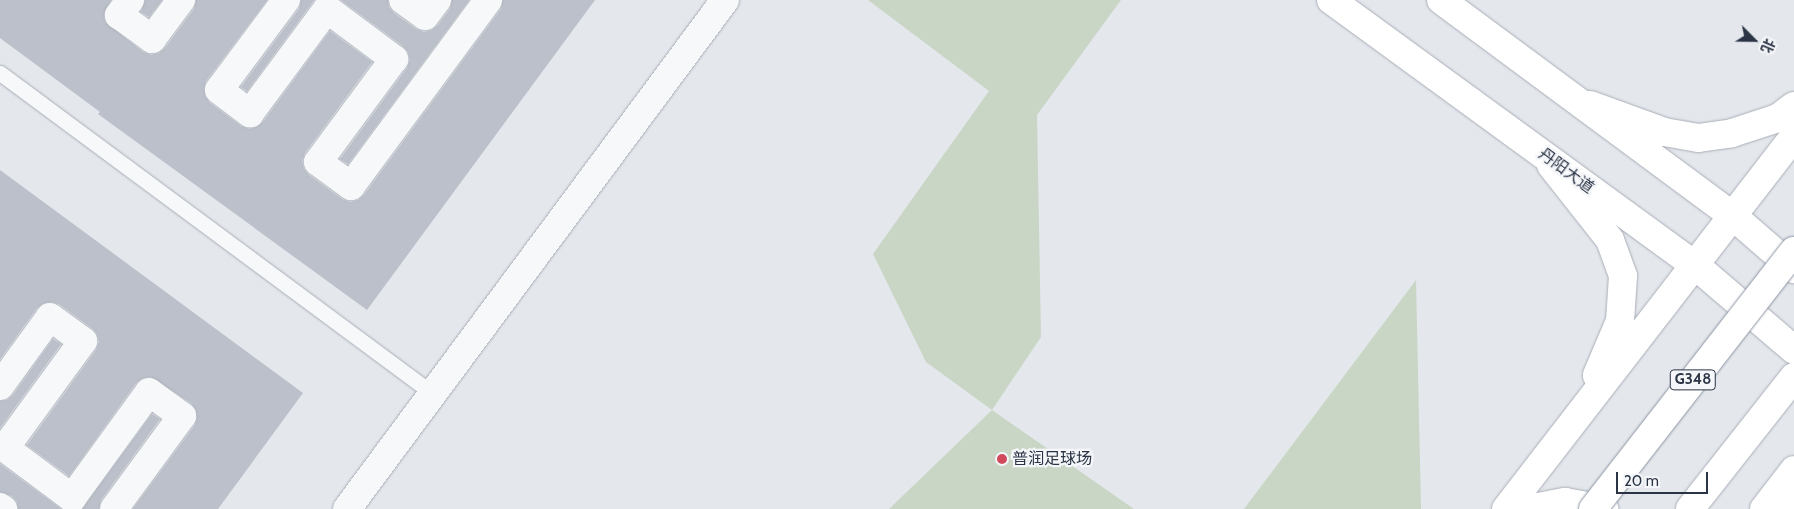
<!DOCTYPE html>
<html>
<head>
<meta charset="utf-8">
<style>
  body { margin:0 }
  #map { position:relative; width:1794px; height:509px; overflow:hidden; background:#e4e7ec; font-family:Cabin,"Noto Sans SC",sans-serif }
  div>[style] { position:absolute }
  [style*='--x'] { left:calc(var(--x)*1px); top:calc(var(--y)*1px); width:calc(var(--w)*1px); rotate:calc(var(--a)*1deg) }
  .green>* { inset:0; background:#c9d6c5 }
  .building>* { inset:0; background:#bbc0ca }
  .roads { filter:drop-shadow(0 0 1px #a9aeb7) drop-shadow(0 0 1px #a9aeb7) }
  .lane>* { height:15px; margin:-7.5px; padding:0 7.5px; transform-origin:7.5px; border-radius:7.5px; background:#f7f8fa }
  .street>* { height:28px; margin:-14px; padding:0 14px; transform-origin:14px; border-radius:14px; background:#f7f8fa }
  .secondary>* { height:28px; margin:-14px; padding:0 14px; transform-origin:14px; border-radius:14px; background:#fff }
  .primary>* { height:28px; margin:-14px; padding:0 14px; transform-origin:14px; border-radius:14px; background:#fff }
  .highway>* { height:28px; margin:-14px; padding:0 14px; transform-origin:14px; border-radius:14px; background:#fff }
  .bridges { filter:drop-shadow(0 0 1px #8b94a3) drop-shadow(0 0 1px #8b94a3) }
  .highway-bridge>* { height:28px; margin:-14px; padding:0 14px; transform-origin:14px; border-radius:14px; background:#fff }
  .dots>* { width:14px; height:14px; translate:-50% -50%; box-sizing:border-box; border:2px solid #f4f6f9; border-radius:50% }
  span { translate:-50% -50%; white-space:nowrap; text-align:center; line-height:1.15; -webkit-text-stroke:4.5px #f4f6f9; paint-order:stroke }
  .shield-label span { padding:1px 4px; background:#f4f6f9; border:1px solid; border-radius:4px; -webkit-text-stroke-width:0 }
  .shield-label { font-size:15px; color:#2b3445; font-weight:700 }
  .street-label { font-size:16px; color:#2b3445 }
  .poi-label { font-size:16px; color:#2b3445 }
  .left { translate:0 -50%; text-align:left }
  .north { position:absolute; left:1729px; top:15px; width:50px; height:50px; -webkit-text-stroke:4px #f4f6f9; paint-order:stroke; rotate:113deg; font-size:14px; font-weight:700; line-height:20px; text-align:center; color:#2b3445 }
  .north::after { content:''; display:block; margin:auto; width:18px; height:22px; background:#2b3445; clip-path:polygon(50% 0,100% 100%,50% 72%,0 100%) }
  .scale { position:absolute; left:1616px; top:472px; width:92px; height:22px; box-sizing:border-box; border:2px solid #2b3445; border-top:0; padding-left:6px; font-size:15px; line-height:18px; white-space:nowrap; color:#2b3445; -webkit-text-stroke:4px #f4f6f9; paint-order:stroke }
</style>
</head>
<body>
<div id="map">
  <div class="green">
    <i style="clip-path:polygon(868px 0,1121px 0,1037px 115px,1041px 337px,992px 410px,1134px 509px,889px 509px,992px 410px,926px 362px,873px 254px,989px 91px)"></i>
    <i style="clip-path:polygon(1416px 280px,1421px 509px,1244px 509px)"></i>
  </div>
  <div class="building">
    <i style="clip-path:polygon(0 0,111px 0,104px 13px,105px 22px,143px 52px,151px 55px,159px 53px,165px 48px,194px 9px,196px 0,267px 0,206px 81px,204px 88px,205px 96px,210px 103px,241px 126px,249px 129px,257px 127px,263px 122px,330px 31px,372px 62px,305px 153px,302px 161px,304px 169px,309px 175px,342px 199px,350px 202px,358px 200px,364px 195px,501px 9px,503px 0,595px 0,367px 310px,98px 114px,100px 112px,0 38px)"></i>
    <i style="clip-path:polygon(145px 0,162px 0,149px 17px,141px 12px)"></i>
    <i style="clip-path:polygon(301px 0,314px 0,247px 91px,241px 87px,299px 9px)"></i>
    <i style="clip-path:polygon(341px 0,388px 0,389px 7px,394px 13px,416px 29px,424px 32px,432px 30px,438px 25px,450px 9px,452px 0,469px 0,348px 164px,340px 159px,407px 68px,410px 60px,408px 52px,403px 46px)"></i>
    <i style="clip-path:polygon(0 170px,303px 393px,218px 509px,133px 509px,195px 425px,197px 418px,196px 410px,191px 403px,151px 377px,143px 378px,136px 383px,69px 476px,27px 445px,96px 350px,99px 342px,97px 334px,93px 329px,59px 304px,52px 302px,44px 303px,37px 308px,0 359px)"></i>
    <i style="clip-path:polygon(53px 339px,61px 344px,0 428px,0 401px,7px 400px,13px 395px)"></i>
    <i style="clip-path:polygon(152px 414px,160px 419px,101px 500px,99px 509px,82px 509px)"></i>
    <i style="clip-path:polygon(0 464px,61px 509px,18px 509px,17px 502px,12px 496px,0 492px)"></i>
  </div>
  <div class="roads">
    <div class="lane">
      <i style="--x:0;--y:73;--w:538;--a:36.53"></i>
    </div>
    <div class="street">
      <i style="--x:130;--y:0;--w:19;--a:126"></i>
      <i style="--x:119;--y:15;--w:41;--a:36"></i>
      <i style="--x:152;--y:39;--w:49;--a:-53.4"></i>
      <i style="--x:286;--y:0;--w:112;--a:126.7"></i>
      <i style="--x:219;--y:90;--w:39;--a:37"></i>
      <i style="--x:250;--y:113;--w:129;--a:-53.5"></i>
      <i style="--x:327;--y:9;--w:84;--a:36.7"></i>
      <i style="--x:394;--y:59;--w:128;--a:126.4"></i>
      <i style="--x:318;--y:162;--w:41;--a:36"></i>
      <i style="--x:351;--y:186;--w:231;--a:-53.6"></i>
      <i style="--x:403;--y:0;--w:27;--a:36"></i>
      <i style="--x:425;--y:16;--w:20;--a:-53"></i>
      <i style="--x:0;--y:386;--w:85;--a:-54.1"></i>
      <i style="--x:50;--y:317;--w:41;--a:36"></i>
      <i style="--x:83;--y:341;--w:132;--a:126.1"></i>
      <i style="--x:5;--y:448;--w:84;--a:36.7"></i>
      <i style="--x:72;--y:498;--w:131;--a:-54"></i>
      <i style="--x:149;--y:392;--w:41;--a:36"></i>
      <i style="--x:182;--y:416;--w:115;--a:126.2"></i>
      <i style="--x:0;--y:507;--w:4;--a:34"></i>
      <i style="--x:347;--y:509;--w:634;--a:-53.4"></i>
    </div>
    <div class="secondary">
      <i style="--x:1590;--y:105;--w:79;--a:20"></i>
      <i style="--x:1664;--y:132;--w:35;--a:10"></i>
      <i style="--x:1698;--y:138;--w:34;--a:-8"></i>
      <i style="--x:1732;--y:133;--w:48;--a:-18.1"></i>
      <i style="--x:1778;--y:118;--w:20;--a:-37"></i>
      <i style="--x:1551;--y:165;--w:95;--a:51.8"></i>
      <i style="--x:1610;--y:240;--w:38;--a:70"></i>
      <i style="--x:1623;--y:276;--w:45;--a:93.8"></i>
      <i style="--x:1620;--y:321;--w:59;--a:113.1"></i>
      <i style="--x:1506;--y:509;--w:470;--a:-52.3"></i>
      <i style="--x:1528;--y:509;--w:38;--a:-11"></i>
      <i style="--x:1565;--y:502;--w:40;--a:10"></i>
      <i style="--x:1764;--y:509;--w:49;--a:-52.4"></i>
      <i style="--x:1790;--y:509;--w:5;--a:-37"></i>
    </div>
    <div class="primary">
      <i style="--x:1331;--y:0;--w:450;--a:36.1"></i>
      <i style="--x:1695;--y:265;--w:130;--a:40.6"></i>
      <i style="--x:1441;--y:0;--w:363;--a:36.5"></i>
      <i style="--x:1733;--y:216;--w:81;--a:41"></i>
    </div>
    <div class="highway">
      <i style="--x:1690;--y:509;--w:168;--a:-51.8"></i>
    </div>
  </div>
  <div class="bridges">
    <div class="highway-bridge">
      <i style="--x:1593;--y:509;--w:327;--a:-52.1"></i>
    </div>
  </div>
  <div class="dots">
    <i style="left:1002px;top:459px;background:#d1495b"></i>
  </div>
  <div class="shield-label">
    <span style="left:1693px;top:380px">G348</span>
  </div>
  <div class="street-label">
    <span style="left:1566px;top:171px;rotate:36deg">丹阳大道</span>
  </div>
  <div class="poi-label">
    <span class="left" style="left:1012px;top:459px">普润足球场</span>
  </div>
  <div class="north">北</div>
  <div class="scale">20 m</div>
</div>
</body>
</html>
